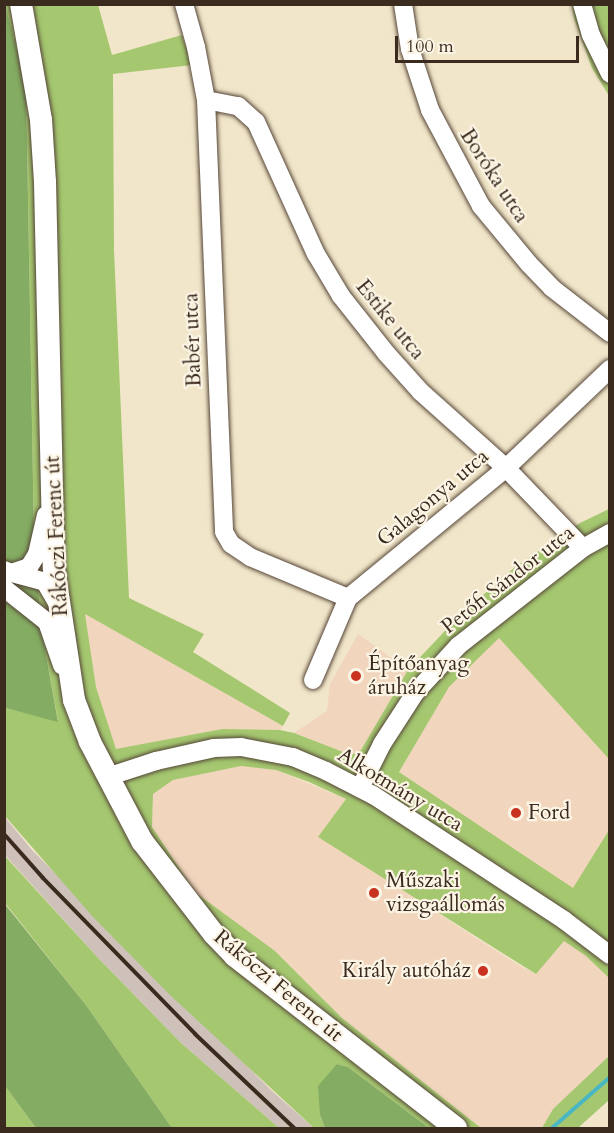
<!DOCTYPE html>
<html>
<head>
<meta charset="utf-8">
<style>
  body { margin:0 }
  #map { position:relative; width:614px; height:1133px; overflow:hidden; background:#f1e6c9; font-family:Cardo,serif }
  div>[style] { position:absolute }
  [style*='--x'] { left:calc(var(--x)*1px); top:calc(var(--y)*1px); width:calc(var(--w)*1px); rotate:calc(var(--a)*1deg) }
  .built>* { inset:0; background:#f1d5bd }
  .industrial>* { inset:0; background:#cec1ba }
  .green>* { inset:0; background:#a5c770 }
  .forest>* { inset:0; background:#84ac62 }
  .stream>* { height:4px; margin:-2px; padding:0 2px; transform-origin:2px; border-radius:2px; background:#49b7c3 }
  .roads { filter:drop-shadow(0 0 2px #564638) drop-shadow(0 0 2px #564638) }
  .minor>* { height:18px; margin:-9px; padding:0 9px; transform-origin:9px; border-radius:9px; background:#fff }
  .major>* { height:22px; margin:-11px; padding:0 11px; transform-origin:11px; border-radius:11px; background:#fff }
  .rail>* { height:4px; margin:-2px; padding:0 2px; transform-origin:2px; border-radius:2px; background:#3b2a1e }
  .dots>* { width:16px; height:16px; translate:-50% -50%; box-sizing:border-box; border:3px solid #fcf5e5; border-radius:50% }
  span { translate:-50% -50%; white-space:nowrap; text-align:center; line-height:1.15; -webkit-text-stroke:4.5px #fcf5e5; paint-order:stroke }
  .street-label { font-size:21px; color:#3b2a1e }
  .poi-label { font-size:21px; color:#3b2a1e }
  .left { translate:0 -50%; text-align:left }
  .right { translate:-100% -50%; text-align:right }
  .frame { position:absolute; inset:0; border:6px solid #3b2a1e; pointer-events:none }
  .scale { position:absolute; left:395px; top:36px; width:184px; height:27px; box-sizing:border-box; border:3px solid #3b2a1e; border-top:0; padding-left:8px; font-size:18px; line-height:21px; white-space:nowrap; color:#3b2a1e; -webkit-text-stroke:4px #fcf5e5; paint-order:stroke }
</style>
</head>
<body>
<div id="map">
  <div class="built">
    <i style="clip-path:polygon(85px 614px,283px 726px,280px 730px,222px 729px,116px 750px,96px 687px)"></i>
    <i style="clip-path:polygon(358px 634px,408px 670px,361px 750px,351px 755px,294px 733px,327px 711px,330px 684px)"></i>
    <i style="clip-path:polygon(499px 638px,609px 759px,609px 830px,573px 889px,399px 772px,449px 687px)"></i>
    <i style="clip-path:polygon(241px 766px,276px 770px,346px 799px,319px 837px,515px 963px,536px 974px,563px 940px,586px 956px,609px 978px,609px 1056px,553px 1109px,542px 1128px,481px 1128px,342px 1018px,275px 951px,196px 893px,152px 827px,153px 794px,173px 780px)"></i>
  </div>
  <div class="industrial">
    <i style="clip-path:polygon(4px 816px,32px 850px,272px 1091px,314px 1128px,279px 1128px,181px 1043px,100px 960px,5px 855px)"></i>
  </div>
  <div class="green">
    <i style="clip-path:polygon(5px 5px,98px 5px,112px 55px,182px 35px,192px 65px,113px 74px,114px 250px,129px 598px,204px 634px,193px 652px,290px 713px,283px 726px,85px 614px,96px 687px,116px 749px,222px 729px,280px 730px,294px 733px,351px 755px,361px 750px,408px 670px,459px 616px,515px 567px,580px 523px,609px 509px,609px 759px,499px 638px,449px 687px,399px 772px,573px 888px,609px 830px,609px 978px,586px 956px,564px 941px,536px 974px,318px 837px,346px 799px,309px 782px,276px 770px,241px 766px,173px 780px,153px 794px,152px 827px,196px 893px,275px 951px,342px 1018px,481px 1128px,429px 1128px,348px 1067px,337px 1064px,320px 1115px,325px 1128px,314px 1128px,170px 995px,93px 917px,5px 816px,4px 708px,58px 721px,42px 633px,34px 538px,26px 84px)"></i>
    <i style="clip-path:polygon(572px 5px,609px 5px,609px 96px,592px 68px,574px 18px)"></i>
    <i style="clip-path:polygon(4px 855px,100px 960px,181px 1043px,279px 1128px,172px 1128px,86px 1005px,5px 903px)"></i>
    <i style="clip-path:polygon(609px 1056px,609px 1100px,579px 1127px,580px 1128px,542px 1128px,553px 1109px)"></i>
    <i style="clip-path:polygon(5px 1086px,36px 1128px,5px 1128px)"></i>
  </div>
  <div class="forest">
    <i style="clip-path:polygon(5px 4px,26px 84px,34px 538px,42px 633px,58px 722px,5px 708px)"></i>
    <i style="clip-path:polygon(4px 903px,86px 1005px,172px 1128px,36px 1128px,5px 1086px)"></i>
    <i style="clip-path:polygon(337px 1064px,348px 1067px,429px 1128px,325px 1128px,320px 1115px,318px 1086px)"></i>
  </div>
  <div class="stream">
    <i style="--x:552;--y:1128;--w:77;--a:-41.3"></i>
  </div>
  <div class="roads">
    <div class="minor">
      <i style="--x:184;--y:4;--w:45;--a:74.4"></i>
      <i style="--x:196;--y:47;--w:54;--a:79.3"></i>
      <i style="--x:206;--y:100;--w:432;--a:87.6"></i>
      <i style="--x:224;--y:532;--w:14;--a:60"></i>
      <i style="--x:231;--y:544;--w:23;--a:34"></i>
      <i style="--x:250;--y:557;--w:106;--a:22.7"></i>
      <i style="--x:403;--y:4;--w:46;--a:81.2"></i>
      <i style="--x:410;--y:49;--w:64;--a:71.8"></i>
      <i style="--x:430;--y:110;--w:109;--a:62"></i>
      <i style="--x:481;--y:206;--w:75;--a:50.4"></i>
      <i style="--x:529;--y:264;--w:33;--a:46"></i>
      <i style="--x:552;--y:288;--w:73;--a:37.8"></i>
      <i style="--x:582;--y:4;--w:32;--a:74"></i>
      <i style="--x:591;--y:35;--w:43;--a:64"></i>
      <i style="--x:206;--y:100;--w:33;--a:11"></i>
      <i style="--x:238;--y:106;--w:24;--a:42"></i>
      <i style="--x:256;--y:122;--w:145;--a:65.6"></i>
      <i style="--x:316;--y:254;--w:49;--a:59.2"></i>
      <i style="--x:341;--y:296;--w:73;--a:51.7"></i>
      <i style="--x:386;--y:353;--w:52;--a:48.1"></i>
      <i style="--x:421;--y:392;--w:114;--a:41.8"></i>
      <i style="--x:506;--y:468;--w:111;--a:46.1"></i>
      <i style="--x:4;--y:570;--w:8;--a:23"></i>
      <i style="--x:11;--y:573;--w:19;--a:-18"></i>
      <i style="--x:29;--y:567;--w:15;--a:-58"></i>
      <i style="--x:37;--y:554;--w:40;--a:-77"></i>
      <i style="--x:12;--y:573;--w:34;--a:15"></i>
      <i style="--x:45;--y:582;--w:22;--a:60"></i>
      <i style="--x:4;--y:588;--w:55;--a:38.3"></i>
      <i style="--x:47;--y:622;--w:46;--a:70.8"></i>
      <i style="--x:313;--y:680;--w:89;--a:-66.9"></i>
      <i style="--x:348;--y:598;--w:205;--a:-39.4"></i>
      <i style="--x:506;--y:468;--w:144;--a:-43.6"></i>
      <i style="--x:107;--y:777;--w:52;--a:-18.1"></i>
      <i style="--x:156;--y:761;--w:59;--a:-12.6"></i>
      <i style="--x:214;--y:748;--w:27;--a:-2"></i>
      <i style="--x:241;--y:747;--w:53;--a:10.9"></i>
      <i style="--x:293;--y:757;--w:36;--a:23"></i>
      <i style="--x:326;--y:771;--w:53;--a:27.1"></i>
      <i style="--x:373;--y:795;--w:228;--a:33.2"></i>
      <i style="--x:564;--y:920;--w:58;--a:37.3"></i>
      <i style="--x:360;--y:788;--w:49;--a:-63.4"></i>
      <i style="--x:382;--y:744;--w:61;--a:-57.1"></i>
      <i style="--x:415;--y:693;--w:64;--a:-47.5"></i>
      <i style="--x:458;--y:646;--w:159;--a:-38.1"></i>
      <i style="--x:583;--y:548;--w:31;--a:-29"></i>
    </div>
    <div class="major">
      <i style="--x:21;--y:4;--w:118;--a:80.2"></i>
      <i style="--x:41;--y:120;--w:62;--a:86.3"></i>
      <i style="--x:45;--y:182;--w:387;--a:88.7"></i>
      <i style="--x:54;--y:569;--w:133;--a:81.3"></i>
      <i style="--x:74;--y:700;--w:45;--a:69.1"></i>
      <i style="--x:90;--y:742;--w:112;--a:62.3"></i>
      <i style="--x:142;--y:841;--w:118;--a:52.3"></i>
      <i style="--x:214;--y:934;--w:30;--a:46"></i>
      <i style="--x:235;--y:956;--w:280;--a:37.9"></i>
    </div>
  </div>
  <div class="rail">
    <i style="--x:4;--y:834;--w:59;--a:48.4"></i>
    <i style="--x:43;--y:878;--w:218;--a:45.7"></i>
    <i style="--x:195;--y:1034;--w:137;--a:43.5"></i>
  </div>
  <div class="dots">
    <i style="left:356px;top:676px;background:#c8321e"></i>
    <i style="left:516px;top:813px;background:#c8321e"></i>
    <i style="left:374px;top:893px;background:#c8321e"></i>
    <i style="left:483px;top:971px;background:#c8321e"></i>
  </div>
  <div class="street-label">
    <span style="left:494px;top:176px;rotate:57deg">Boróka utca</span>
    <span style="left:390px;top:320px;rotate:51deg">Estike utca</span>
    <span style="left:193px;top:340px;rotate:-92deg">Babér utca</span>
    <span style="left:433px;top:498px;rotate:-40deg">Galagonya utca</span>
    <span style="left:57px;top:536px;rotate:-93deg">Rákóczi Ferenc út</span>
    <span style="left:508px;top:580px;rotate:-38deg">Petőfi Sándor utca</span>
    <span style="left:400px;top:790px;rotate:31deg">Alkotmány utca</span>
    <span style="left:278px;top:986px;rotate:40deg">Rákóczi Ferenc út</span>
  </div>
  <div class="poi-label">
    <span class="left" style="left:368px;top:676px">Építőanyag<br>áruház</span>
    <span class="left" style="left:528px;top:813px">Ford</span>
    <span class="left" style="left:386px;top:893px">Műszaki<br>vizsgaállomás</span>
    <span class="right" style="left:471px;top:971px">Király autóház</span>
  </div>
  <div class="frame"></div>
  <div class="scale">100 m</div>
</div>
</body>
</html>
